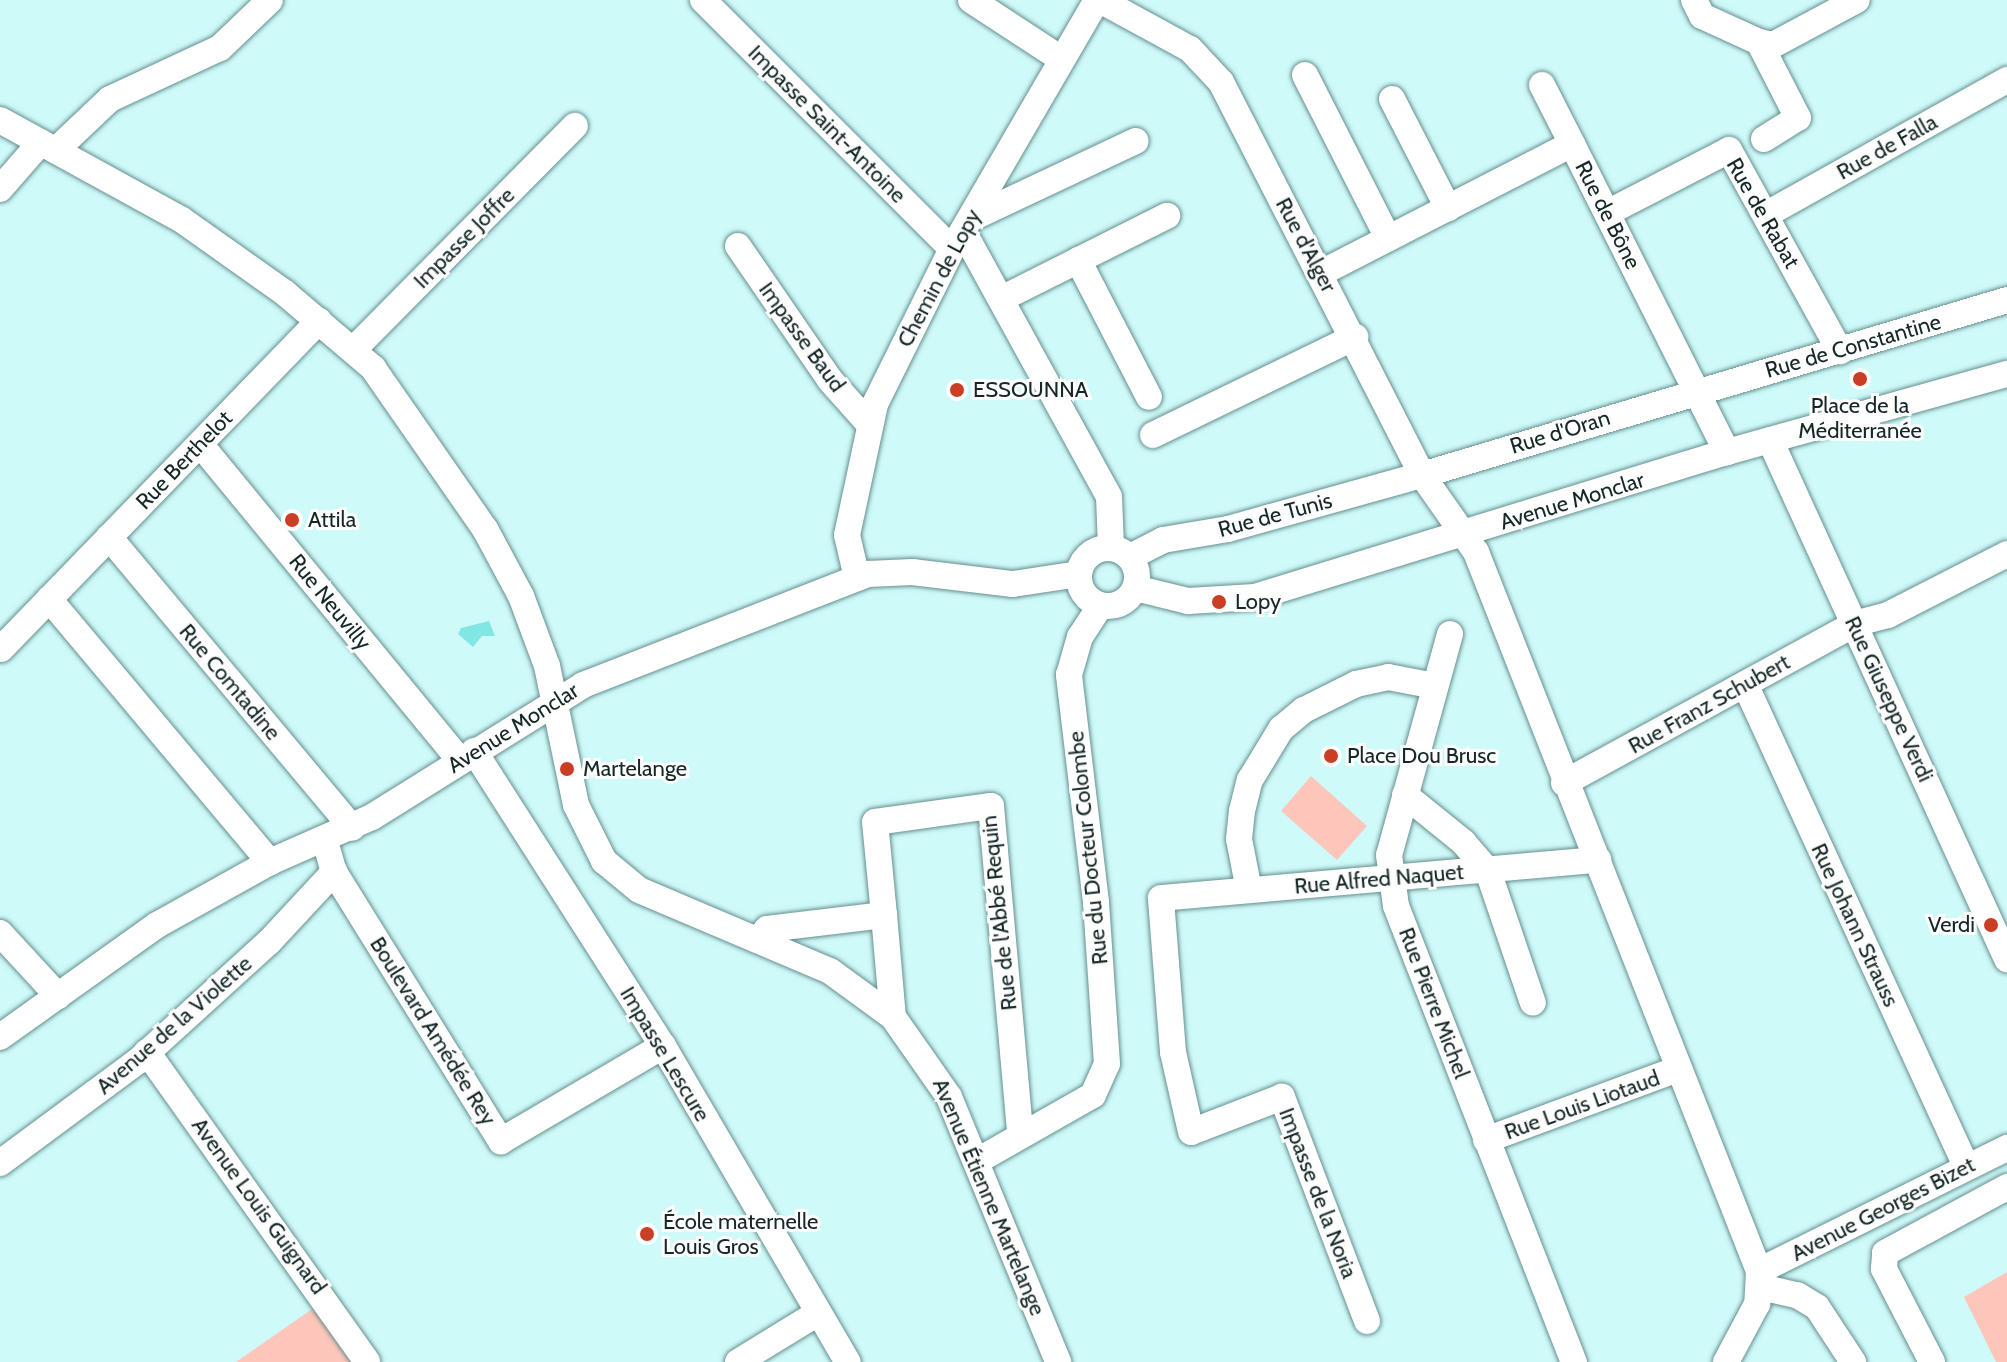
<!DOCTYPE html>
<html>
<head>
<meta charset="utf-8">
<style>
  body { margin:0 }
  #map { position:relative; width:2007px; height:1362px; overflow:hidden; background:#cefaf9; font-family:Cabin,sans-serif }
  div>[style] { position:absolute }
  [style*='--x'] { left:calc(var(--x)*1px); top:calc(var(--y)*1px); width:calc(var(--w)*1px); rotate:calc(var(--a)*1deg) }
  .green>* { inset:0; background:#fec6ba }
  .water>* { inset:0; background:#81e7e5 }
  .roads { filter:drop-shadow(0 0 2px #668f8e) drop-shadow(0 0 2px #668f8e) }
  .minor>* { height:26px; margin:-13px; padding:0 13px; transform-origin:13px; border-radius:13px; background:#fff }
  .minor>.ring { margin:-13px; padding:0; box-sizing:content-box; background:none; border:26px solid #fff; border-radius:50% }
  .dots>* { width:22px; height:22px; translate:-50% -50%; box-sizing:border-box; border:4px solid #fdfdfd; border-radius:50% }
  span { translate:-50% -50%; white-space:nowrap; text-align:center; line-height:1.15; -webkit-text-stroke:6px #fdfdfd; paint-order:stroke }
  .street-label { font-size:22px; color:#162727 }
  .poi-label { font-size:22px; color:#162727 }
  .left { translate:0 -50%; text-align:left }
  .right { translate:-100% -50%; text-align:right }
</style>
</head>
<body>
<div id="map">
  <div class="green">
    <i style="clip-path:polygon(1311px 776px,1367px 826px,1337px 860px,1281px 811px)"></i>
    <i style="clip-path:polygon(2007px 1272px,2007px 1362px,1996px 1362px,1964px 1297px)"></i>
    <i style="clip-path:polygon(315px 1307px,352px 1362px,236px 1362px)"></i>
  </div>
  <div class="water">
    <i style="clip-path:polygon(489px 621px,495px 636px,482px 636px,473px 647px,458px 634px,461px 628px)"></i>
  </div>
  <div class="roads">
    <div class="minor">
      <i style="--x:703;--y:0;--w:352;--a:45"></i>
      <i style="--x:971;--y:0;--w:108;--a:33.2"></i>
      <i style="--x:1100;--y:0;--w:102;--a:28.6"></i>
      <i style="--x:1190;--y:49;--w:45;--a:46.8"></i>
      <i style="--x:1221;--y:82;--w:441;--a:62.9"></i>
      <i style="--x:1422;--y:475;--w:94;--a:55"></i>
      <i style="--x:1476;--y:552;--w:773;--a:68.52"></i>
      <i style="--x:1759;--y:1271;--w:33;--a:93"></i>
      <i style="--x:1757;--y:1304;--w:66;--a:118.1"></i>
      <i style="--x:1694;--y:0;--w:18;--a:63"></i>
      <i style="--x:1702;--y:16;--w:63;--a:24.5"></i>
      <i style="--x:1305;--y:75;--w:183;--a:63"></i>
      <i style="--x:1542;--y:85;--w:66;--a:63"></i>
      <i style="--x:1392;--y:99;--w:123;--a:62.8"></i>
      <i style="--x:0;--y:120;--w:208;--a:28.8"></i>
      <i style="--x:182;--y:220;--w:126;--a:35.3"></i>
      <i style="--x:285;--y:293;--w:116;--a:40.4"></i>
      <i style="--x:373;--y:368;--w:196;--a:55.2"></i>
      <i style="--x:485;--y:529;--w:76;--a:61.8"></i>
      <i style="--x:521;--y:596;--w:75;--a:69.6"></i>
      <i style="--x:547;--y:666;--w:142;--a:78.2"></i>
      <i style="--x:576;--y:805;--w:63;--a:63.4"></i>
      <i style="--x:604;--y:861;--w:45;--a:39.6"></i>
      <i style="--x:639;--y:890;--w:207;--a:23"></i>
      <i style="--x:830;--y:971;--w:78;--a:36.1"></i>
      <i style="--x:893;--y:1017;--w:98;--a:55"></i>
      <i style="--x:949;--y:1097;--w:287;--a:67.6"></i>
      <i style="--x:1764;--y:139;--w:40;--a:-32"></i>
      <i style="--x:1798;--y:118;--w:85;--a:-117.2"></i>
      <i style="--x:1759;--y:42;--w:14;--a:12"></i>
      <i style="--x:1773;--y:45;--w:95;--a:-28.2"></i>
      <i style="--x:56;--y:150;--w:74;--a:-43.4"></i>
      <i style="--x:110;--y:99;--w:121;--a:-24.9"></i>
      <i style="--x:220;--y:48;--w:69;--a:-43.8"></i>
      <i style="--x:0;--y:189;--w:62;--a:-48.9"></i>
      <i style="--x:1607;--y:213;--w:137;--a:-27.3"></i>
      <i style="--x:1729;--y:150;--w:230;--a:61.1"></i>
      <i style="--x:1767;--y:214;--w:275;--a:-29.2"></i>
      <i style="--x:970;--y:219;--w:183;--a:-25.2"></i>
      <i style="--x:963;--y:231;--w:303;--a:61.2"></i>
      <i style="--x:1109;--y:497;--w:50;--a:87.7"></i>
      <i style="--x:738;--y:246;--w:163;--a:55.5"></i>
      <i style="--x:830;--y:380;--w:60;--a:48.4"></i>
      <i style="--x:1078;--y:260;--w:154;--a:62.6"></i>
      <i style="--x:1321;--y:273;--w:282;--a:-27.2"></i>
      <i style="--x:1572;--y:144;--w:345;--a:63.3"></i>
      <i style="--x:1001;--y:299;--w:186;--a:-26.6"></i>
      <i style="--x:354;--y:349;--w:314;--a:-45.3"></i>
      <i style="--x:1153;--y:435;--w:225;--a:-25.9"></i>
      <i style="--x:1770;--y:440;--w:571;--a:65.46"></i>
      <i style="--x:200;--y:444;--w:409;--a:50.6"></i>
      <i style="--x:109;--y:537;--w:379;--a:50.1"></i>
      <i class="ring" style="left:1079px;top:548px;width:32px;height:32px"></i>
      <i style="--x:1130;--y:557;--w:37;--a:-27"></i>
      <i style="--x:1163;--y:540;--w:66;--a:-9.6"></i>
      <i style="--x:1228;--y:529;--w:201;--a:-15.6"></i>
      <i style="--x:1422;--y:475;--w:611;--a:-16.65"></i>
      <i style="--x:857;--y:578;--w:44;--a:-103.1"></i>
      <i style="--x:847;--y:535;--w:134;--a:-77.9"></i>
      <i style="--x:875;--y:404;--w:173;--a:-63.6"></i>
      <i style="--x:952;--y:249;--w:288;--a:-59.8"></i>
      <i style="--x:1135;--y:588;--w:55;--a:13.8"></i>
      <i style="--x:1188;--y:601;--w:67;--a:-3.4"></i>
      <i style="--x:1255;--y:597;--w:494;--a:-17.1"></i>
      <i style="--x:1727;--y:452;--w:291;--a:-15.6"></i>
      <i style="--x:49;--y:599;--w:344;--a:50"></i>
      <i style="--x:1450;--y:634;--w:229;--a:105.4"></i>
      <i style="--x:1389;--y:855;--w:51;--a:82.2"></i>
      <i style="--x:1396;--y:906;--w:490;--a:68.7"></i>
      <i style="--x:1;--y:649;--w:457;--a:-45.9"></i>
      <i style="--x:1745;--y:684;--w:530;--a:65.37"></i>
      <i style="--x:474;--y:751;--w:350;--a:57.4"></i>
      <i style="--x:663;--y:1046;--w:366;--a:59.7"></i>
      <i style="--x:1564;--y:783;--w:331;--a:-28.7"></i>
      <i style="--x:1854;--y:624;--w:35;--a:-15"></i>
      <i style="--x:1888;--y:615;--w:134;--a:-27.1"></i>
      <i style="--x:1405;--y:795;--w:75;--a:39"></i>
      <i style="--x:1463;--y:842;--w:38;--a:49"></i>
      <i style="--x:1488;--y:871;--w:139;--a:71.2"></i>
      <i style="--x:325;--y:841;--w:32;--a:74"></i>
      <i style="--x:334;--y:872;--w:317;--a:58.2"></i>
      <i style="--x:501;--y:1141;--w:188;--a:-30.4"></i>
      <i style="--x:1249;--y:890;--w:52;--a:-101.1"></i>
      <i style="--x:1239;--y:839;--w:28;--a:-84"></i>
      <i style="--x:1242;--y:811;--w:32;--a:-76"></i>
      <i style="--x:1250;--y:780;--w:60;--a:-58.7"></i>
      <i style="--x:1281;--y:729;--w:30;--a:-40"></i>
      <i style="--x:1304;--y:710;--w:58;--a:-26.6"></i>
      <i style="--x:1356;--y:684;--w:33;--a:-12"></i>
      <i style="--x:1388;--y:677;--w:48;--a:10.8"></i>
      <i style="--x:884;--y:915;--w:102;--a:85"></i>
      <i style="--x:0;--y:933;--w:86;--a:47.4"></i>
      <i style="--x:758;--y:940;--w:14;--a:-51"></i>
      <i style="--x:767;--y:929;--w:118;--a:-6.8"></i>
      <i style="--x:884;--y:915;--w:93;--a:-95.5"></i>
      <i style="--x:875;--y:822;--w:117;--a:-7.9"></i>
      <i style="--x:991;--y:806;--w:329;--a:84.9"></i>
      <i style="--x:0;--y:1037;--w:193;--a:-35.5"></i>
      <i style="--x:157;--y:925;--w:129;--a:-29.1"></i>
      <i style="--x:270;--y:862;--w:111;--a:-23.8"></i>
      <i style="--x:372;--y:817;--w:249;--a:-32"></i>
      <i style="--x:583;--y:685;--w:306;--a:-21.3"></i>
      <i style="--x:868;--y:574;--w:44;--a:-2.6"></i>
      <i style="--x:912;--y:572;--w:102;--a:6.8"></i>
      <i style="--x:1013;--y:584;--w:66;--a:-8.7"></i>
      <i style="--x:147;--y:1052;--w:380;--a:54.6"></i>
      <i style="--x:1486;--y:1140;--w:205;--a:-20.3"></i>
      <i style="--x:977;--y:1161;--w:133;--a:-29.6"></i>
      <i style="--x:1093;--y:1095;--w:34;--a:-66"></i>
      <i style="--x:1107;--y:1064;--w:162;--a:-93.9"></i>
      <i style="--x:1096;--y:902;--w:229;--a:-96.8"></i>
      <i style="--x:1069;--y:675;--w:40;--a:-74"></i>
      <i style="--x:1080;--y:637;--w:37;--a:-57"></i>
      <i style="--x:0;--y:1163;--w:172;--a:-36.5"></i>
      <i style="--x:138;--y:1061;--w:177;--a:-42.3"></i>
      <i style="--x:269;--y:942;--w:96;--a:-47.1"></i>
      <i style="--x:1759;--y:1271;--w:277;--a:-26.4"></i>
      <i style="--x:1761;--y:1287;--w:37;--a:13"></i>
      <i style="--x:1797;--y:1295;--w:23;--a:31"></i>
      <i style="--x:1817;--y:1307;--w:66;--a:56.8"></i>
      <i style="--x:1367;--y:1321;--w:240;--a:-110.8"></i>
      <i style="--x:1282;--y:1097;--w:97;--a:159"></i>
      <i style="--x:1191;--y:1132;--w:82;--a:-102.7"></i>
      <i style="--x:1173;--y:1052;--w:154;--a:-94.5"></i>
      <i style="--x:1161;--y:898;--w:439;--a:-5"></i>
      <i style="--x:738;--y:1362;--w:94;--a:-31.5"></i>
      <i style="--x:1932;--y:1362;--w:105;--a:-117.3"></i>
      <i style="--x:1884;--y:1269;--w:16;--a:-86"></i>
      <i style="--x:1885;--y:1253;--w:139;--a:-28.4"></i>
    </div>
  </div>
  <div class="dots">
    <i style="left:1860px;top:379px;background:#c93e24"></i>
    <i style="left:957px;top:390px;background:#c93e24"></i>
    <i style="left:292px;top:520px;background:#c93e24"></i>
    <i style="left:1219px;top:602px;background:#c93e24"></i>
    <i style="left:1331px;top:756px;background:#c93e24"></i>
    <i style="left:567px;top:769px;background:#c93e24"></i>
    <i style="left:1991px;top:925px;background:#c93e24"></i>
    <i style="left:647px;top:1234px;background:#c93e24"></i>
  </div>
  <div class="street-label">
    <span style="left:827px;top:124px;rotate:45deg">Impasse Saint-Antoine</span>
    <span style="left:1887px;top:147px;rotate:-29deg">Rue de Falla</span>
    <span style="left:1763px;top:213px;rotate:60deg">Rue de Rabat</span>
    <span style="left:1608px;top:215px;rotate:63deg">Rue de Bône</span>
    <span style="left:464px;top:238px;rotate:-45deg">Impasse Joffre</span>
    <span style="left:1306px;top:245px;rotate:62deg">Rue d'Alger</span>
    <span style="left:939px;top:278px;rotate:-62deg">Chemin de Lopy</span>
    <span style="left:802px;top:337px;rotate:54deg">Impasse Baud</span>
    <span style="left:1853px;top:346px;rotate:-16deg">Rue de Constantine</span>
    <span style="left:1560px;top:432px;rotate:-17deg">Rue d'Oran</span>
    <span style="left:184px;top:460px;rotate:-46deg">Rue Berthelot</span>
    <span style="left:1572px;top:501px;rotate:-17deg">Avenue Monclar</span>
    <span style="left:1275px;top:515px;rotate:-15deg">Rue de Tunis</span>
    <span style="left:330px;top:602px;rotate:51deg">Rue Neuvilly</span>
    <span style="left:230px;top:682px;rotate:50deg">Rue Comtadine</span>
    <span style="left:1889px;top:699px;rotate:65deg">Rue Giuseppe Verdi</span>
    <span style="left:1709px;top:704px;rotate:-29deg">Rue Franz Schubert</span>
    <span style="left:513px;top:728px;rotate:-32deg">Avenue Monclar</span>
    <span style="left:1088px;top:848px;rotate:-96deg">Rue du Docteur Colombe</span>
    <span style="left:1379px;top:879px;rotate:-5deg">Rue Alfred Naquet</span>
    <span style="left:999px;top:913px;rotate:-96deg">Rue de l'Abbé Requin</span>
    <span style="left:1855px;top:925px;rotate:65deg">Rue Johann Strauss</span>
    <span style="left:1434px;top:1003px;rotate:69deg">Rue Pierre Michel</span>
    <span style="left:174px;top:1025px;rotate:-41deg">Avenue de la Violette</span>
    <span style="left:433px;top:1031px;rotate:58deg">Boulevard Amédée Rey</span>
    <span style="left:665px;top:1054px;rotate:59deg">Impasse Lescure</span>
    <span style="left:1582px;top:1105px;rotate:-20deg">Rue Louis Liotaud</span>
    <span style="left:1318px;top:1193px;rotate:69deg">Impasse de la Noria</span>
    <span style="left:989px;top:1197px;rotate:67deg">Avenue Étienne Martelange</span>
    <span style="left:259px;top:1206px;rotate:54deg">Avenue Louis Guignard</span>
    <span style="left:1883px;top:1209px;rotate:-27deg">Avenue Georges Bizet</span>
  </div>
  <div class="poi-label">
    <span class="left" style="left:973px;top:390px">ESSOUNNA</span>
    <span style="left:1860px;top:418px">Place de la<br>Méditerranée</span>
    <span class="left" style="left:308px;top:520px">Attila</span>
    <span class="left" style="left:1235px;top:602px">Lopy</span>
    <span class="left" style="left:1347px;top:756px">Place Dou Brusc</span>
    <span class="left" style="left:583px;top:769px">Martelange</span>
    <span class="right" style="left:1975px;top:925px">Verdi</span>
    <span class="left" style="left:663px;top:1234px">École maternelle<br>Louis Gros</span>
  </div>
</div>
</body>
</html>
